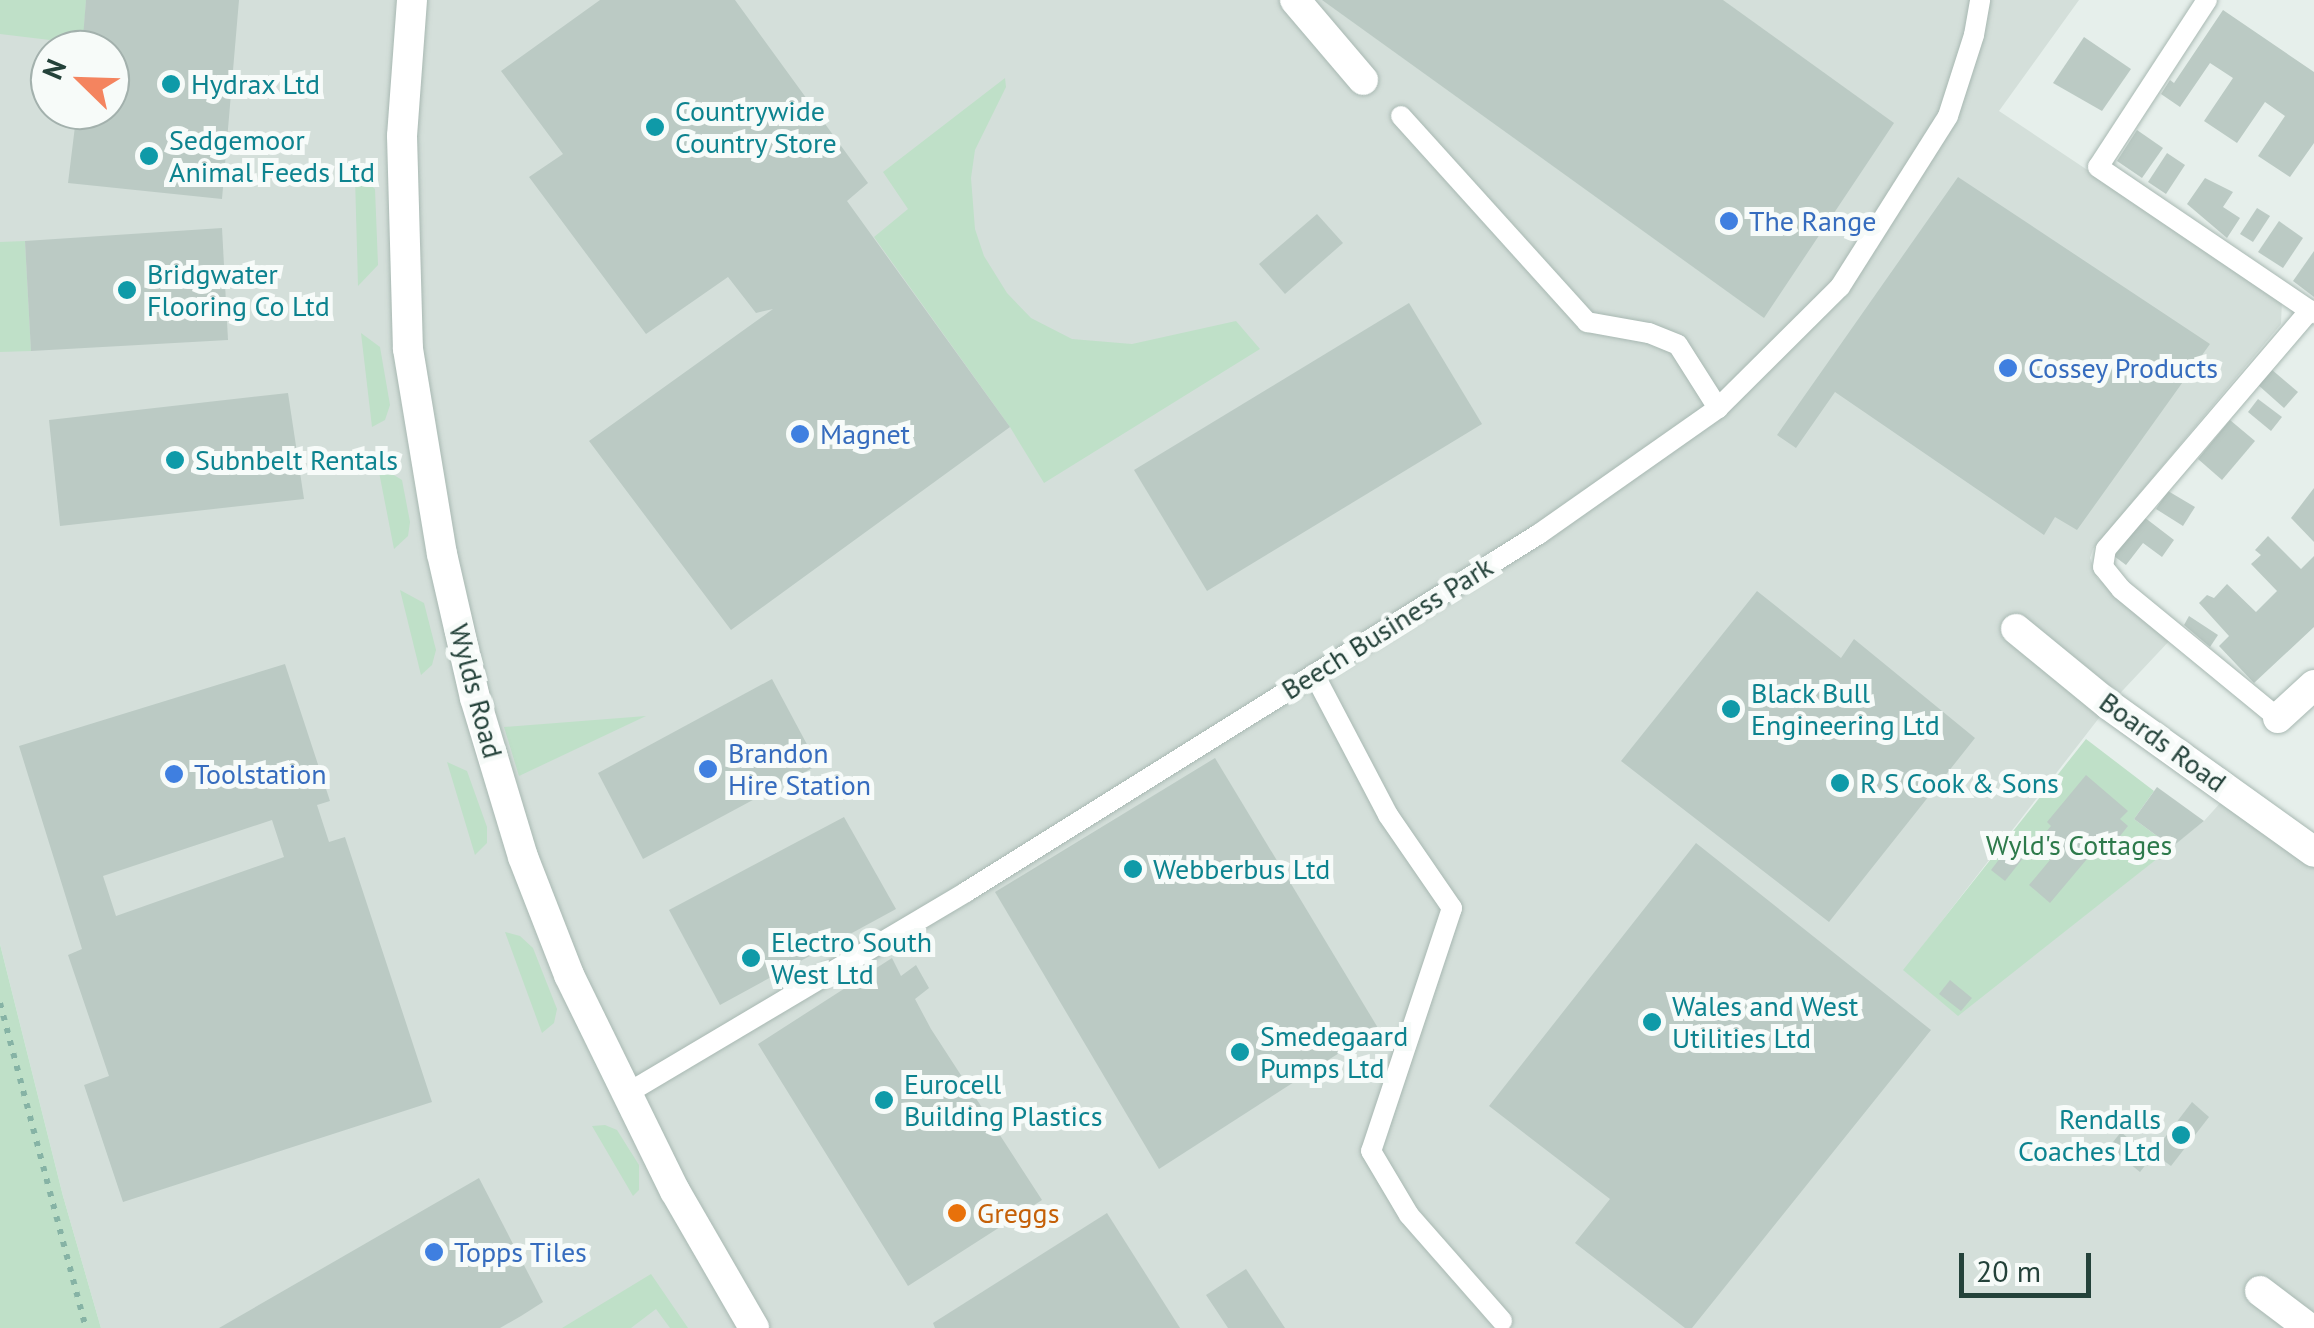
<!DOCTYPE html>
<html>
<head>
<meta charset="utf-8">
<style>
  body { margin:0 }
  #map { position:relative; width:2314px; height:1328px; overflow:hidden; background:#e6efeb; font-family:"PT Sans",sans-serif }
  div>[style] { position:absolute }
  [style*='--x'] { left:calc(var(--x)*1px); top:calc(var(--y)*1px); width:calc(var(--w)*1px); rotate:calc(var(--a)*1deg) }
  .built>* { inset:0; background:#d4dfda }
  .green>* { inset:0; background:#bfe0c8 }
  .building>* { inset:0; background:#bbcac4 }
  .path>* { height:6px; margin-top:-3px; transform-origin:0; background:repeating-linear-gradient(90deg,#86b3a5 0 5px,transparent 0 13px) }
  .roads { filter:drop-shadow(0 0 2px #a8b8b2) drop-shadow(0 0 2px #a8b8b2) }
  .lane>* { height:20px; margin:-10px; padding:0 10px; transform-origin:10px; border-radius:10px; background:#fff }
  .street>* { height:30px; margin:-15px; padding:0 15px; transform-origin:15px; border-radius:15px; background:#fff }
  .secondary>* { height:30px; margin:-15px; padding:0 15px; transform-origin:15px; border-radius:15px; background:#fff }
  .dots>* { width:28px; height:28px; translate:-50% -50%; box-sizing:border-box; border:5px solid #f7fbf9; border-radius:50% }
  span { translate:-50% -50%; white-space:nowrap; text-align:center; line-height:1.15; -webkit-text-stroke:10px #f7fbf9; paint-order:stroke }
  .culture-label { font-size:28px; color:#0d838f }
  .left { translate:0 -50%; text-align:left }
  .right { translate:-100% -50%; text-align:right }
  .shop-label { font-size:28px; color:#366cbe }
  .street-label { font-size:28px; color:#24423a }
  .park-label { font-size:28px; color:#2d7a4b }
  .food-label { font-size:28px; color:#c56008 }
  .north { position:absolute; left:30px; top:30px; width:100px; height:100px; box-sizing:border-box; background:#f7fbf9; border:2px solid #a3b1ad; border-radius:50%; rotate:293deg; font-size:28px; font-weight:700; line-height:40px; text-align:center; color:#24423a }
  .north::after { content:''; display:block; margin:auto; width:35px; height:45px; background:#f4845f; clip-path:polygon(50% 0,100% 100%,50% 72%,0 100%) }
  .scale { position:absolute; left:1959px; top:1253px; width:132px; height:45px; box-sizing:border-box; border:5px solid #24423a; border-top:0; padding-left:12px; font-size:30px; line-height:35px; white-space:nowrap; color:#24423a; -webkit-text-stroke:8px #f7fbf9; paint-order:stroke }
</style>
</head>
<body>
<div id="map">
  <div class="built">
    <i style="clip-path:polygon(evenodd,0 0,2079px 0,1999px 111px,2282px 300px,2281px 324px,2093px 549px,2090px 558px,2097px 578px,2172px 638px,2109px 705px,1904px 970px,1958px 1015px,2204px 821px,2231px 791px,2314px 852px,2314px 1328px,101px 1328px,63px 1196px,0 944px,0 0,50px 50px,110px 50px,110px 110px,50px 110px,50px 50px)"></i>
  </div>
  <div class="green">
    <i style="clip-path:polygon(0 0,86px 0,83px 44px,0 34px)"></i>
    <i style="clip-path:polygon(1005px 78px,1006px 87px,975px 150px,971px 178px,975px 229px,984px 256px,1007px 293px,1031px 318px,1072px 339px,1132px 344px,1236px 321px,1260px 349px,1044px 483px,1010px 427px,874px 237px,908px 209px,883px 172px)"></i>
    <i style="clip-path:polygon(355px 177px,363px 178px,375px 189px,378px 265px,358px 286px)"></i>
    <i style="clip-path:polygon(25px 241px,31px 351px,0 352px,0 242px)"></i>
    <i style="clip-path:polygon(361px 333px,380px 347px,390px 405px,385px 420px,372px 427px)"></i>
    <i style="clip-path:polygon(379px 472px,389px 472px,402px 480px,410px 522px,408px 536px,394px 549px)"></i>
    <i style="clip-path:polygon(400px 590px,424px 603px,436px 650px,432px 665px,421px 675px)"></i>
    <i style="clip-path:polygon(646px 716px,519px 776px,504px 727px)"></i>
    <i style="clip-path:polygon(2086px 739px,2154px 791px,2134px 819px,2172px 847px,1958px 1016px,1903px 970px)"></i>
    <i style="clip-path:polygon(447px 762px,467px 771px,487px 827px,487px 843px,475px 855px)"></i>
    <i style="clip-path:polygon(505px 932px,520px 936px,533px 948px,557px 1009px,554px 1023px,542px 1033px)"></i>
    <i style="clip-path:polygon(0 944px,63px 1196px,101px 1328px,0 1328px)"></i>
    <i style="clip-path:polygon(605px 1125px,617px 1130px,639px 1165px,639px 1190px,633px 1196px,592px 1126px)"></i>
    <i style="clip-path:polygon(651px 1274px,688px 1328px,670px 1328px,656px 1309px,631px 1328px,562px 1328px)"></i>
  </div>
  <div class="building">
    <i style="clip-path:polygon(86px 0,239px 0,222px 199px,68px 183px,77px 110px,110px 110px,110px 50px,82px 50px)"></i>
    <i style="clip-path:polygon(600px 0,735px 0,868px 183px,847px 201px,1010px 427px,731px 630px,589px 441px,773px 309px,756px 313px,728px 277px,646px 334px,529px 177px,563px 154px,501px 71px)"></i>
    <i style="clip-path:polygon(1322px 0,1723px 0,1894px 123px,1764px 318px)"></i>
    <i style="clip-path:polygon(2223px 10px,2314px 72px,2314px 143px,2290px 177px,2258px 156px,2285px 116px,2265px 102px,2237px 143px,2204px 121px,2233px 78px,2210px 63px,2180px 107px,2161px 94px,2170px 80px,2174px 83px)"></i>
    <i style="clip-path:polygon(2084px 37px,2131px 69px,2102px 111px,2053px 83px)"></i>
    <i style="clip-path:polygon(2137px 130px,2163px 148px,2142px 178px,2117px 161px)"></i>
    <i style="clip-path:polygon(2167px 153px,2185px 165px,2166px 194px,2148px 182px)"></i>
    <i style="clip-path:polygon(1958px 177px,2210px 344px,2077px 530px,2055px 517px,2044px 535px,1835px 392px,1796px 448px,1777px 435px)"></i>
    <i style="clip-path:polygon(2205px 178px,2233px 192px,2223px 207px,2240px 218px,2227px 238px,2187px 204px)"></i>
    <i style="clip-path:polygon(2257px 208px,2270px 216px,2253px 242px,2240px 234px)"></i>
    <i style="clip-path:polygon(1317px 214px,1343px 243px,1285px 294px,1259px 264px)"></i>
    <i style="clip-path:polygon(2279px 221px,2303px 238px,2283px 268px,2258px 252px)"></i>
    <i style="clip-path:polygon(222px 228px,228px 340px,31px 351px,25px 241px)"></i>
    <i style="clip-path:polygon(2314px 251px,2314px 297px,2293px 281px)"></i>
    <i style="clip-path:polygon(1409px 303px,1482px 424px,1207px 591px,1134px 470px)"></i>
    <i style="clip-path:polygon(2271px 369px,2298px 392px,2284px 408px,2257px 384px)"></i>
    <i style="clip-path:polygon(288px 393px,304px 499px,60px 526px,49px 420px)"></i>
    <i style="clip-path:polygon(2258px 399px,2282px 417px,2271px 431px,2248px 412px)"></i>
    <i style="clip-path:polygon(2230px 420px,2255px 441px,2222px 480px,2198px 459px)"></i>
    <i style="clip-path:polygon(2314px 488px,2314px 542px,2291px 518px)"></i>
    <i style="clip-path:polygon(2168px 491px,2195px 507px,2183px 526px,2156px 509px)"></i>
    <i style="clip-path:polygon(2144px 517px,2174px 540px,2162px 557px,2143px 543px,2126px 565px,2114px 556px)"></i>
    <i style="clip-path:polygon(2268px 536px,2301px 569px,2314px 556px,2314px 627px,2254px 683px,2219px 646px,2229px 636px,2199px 603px,2207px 595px,2214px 598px,2227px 584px,2256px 612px,2277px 591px,2251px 564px,2261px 555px,2255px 550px)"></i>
    <i style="clip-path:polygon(1757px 591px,1841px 658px,1854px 639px,1975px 738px,1829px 922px,1621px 761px)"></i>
    <i style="clip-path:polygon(2189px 616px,2218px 635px,2210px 647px,2184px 625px)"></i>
    <i style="clip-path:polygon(evenodd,285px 664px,330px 801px,317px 805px,329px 842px,345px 837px,432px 1102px,123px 1202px,84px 1085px,109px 1076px,68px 955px,82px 949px,19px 746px,285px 664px,272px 820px,284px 857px,116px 916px,103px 876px,272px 820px)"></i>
    <i style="clip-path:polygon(772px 679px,818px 765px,643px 859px,598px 773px)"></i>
    <i style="clip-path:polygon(1215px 758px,1378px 1028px,1159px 1169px,995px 892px)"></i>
    <i style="clip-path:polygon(2086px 775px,2128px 811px,2120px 819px,2128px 826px,2116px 841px,2108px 834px,2050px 903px,2029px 885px,2055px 854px,2038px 841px,2051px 826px,2047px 822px)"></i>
    <i style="clip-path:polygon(2157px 787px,2204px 821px,2172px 847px,2134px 819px)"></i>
    <i style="clip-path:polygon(844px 817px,896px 909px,720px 1005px,669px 910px)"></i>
    <i style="clip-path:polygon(2016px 837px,2031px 848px,2005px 881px,1991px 870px)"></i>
    <i style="clip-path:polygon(1696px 843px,1931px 1030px,1692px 1328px,1685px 1328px,1575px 1243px,1610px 1199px,1489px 1106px)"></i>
    <i style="clip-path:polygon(892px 958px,901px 976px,916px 965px,929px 988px,915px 999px,931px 1029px,1042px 1200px,908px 1286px,758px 1044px)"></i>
    <i style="clip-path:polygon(1950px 980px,1972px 998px,1961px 1011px,1939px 994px)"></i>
    <i style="clip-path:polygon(2192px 1102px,2209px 1117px,2171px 1166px,2153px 1153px)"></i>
    <i style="clip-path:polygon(2121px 1132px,2151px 1158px,2140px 1172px,2109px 1147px)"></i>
    <i style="clip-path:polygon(479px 1178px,543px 1302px,521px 1316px,500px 1328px,219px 1328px)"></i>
    <i style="clip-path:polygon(1107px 1213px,1180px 1328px,935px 1328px,933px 1323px)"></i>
    <i style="clip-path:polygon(1246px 1269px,1285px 1328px,1228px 1328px,1206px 1295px)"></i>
  </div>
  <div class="path">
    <i style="--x:0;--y:1003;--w:336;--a:75.2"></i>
  </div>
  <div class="roads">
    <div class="lane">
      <i style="--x:2207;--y:0;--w:199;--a:123.1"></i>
      <i style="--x:2098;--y:167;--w:261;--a:34.1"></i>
      <i style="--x:1401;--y:116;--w:278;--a:47.9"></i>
      <i style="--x:1587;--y:322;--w:63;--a:10.1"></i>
      <i style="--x:1649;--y:333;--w:31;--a:22"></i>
      <i style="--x:1678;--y:345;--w:75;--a:57.6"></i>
      <i style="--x:1314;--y:674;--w:159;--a:62.3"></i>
      <i style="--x:1388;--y:815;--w:113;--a:55.5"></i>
      <i style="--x:1452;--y:908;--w:256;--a:108.4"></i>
      <i style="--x:1371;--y:1151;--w:74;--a:59.3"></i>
      <i style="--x:1409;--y:1215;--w:141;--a:48.7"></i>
      <i style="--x:2278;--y:718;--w:203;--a:-140.6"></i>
      <i style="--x:2121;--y:589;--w:28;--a:-129"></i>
      <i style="--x:2103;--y:567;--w:18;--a:-81"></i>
      <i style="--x:2106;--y:549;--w:314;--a:-49.5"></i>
      <i style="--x:626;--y:1094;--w:395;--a:-30.7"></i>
      <i style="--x:966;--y:892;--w:676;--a:-32"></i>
      <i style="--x:1539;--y:534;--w:219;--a:-35.1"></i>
      <i style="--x:1718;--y:408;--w:172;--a:-44.8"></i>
      <i style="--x:1840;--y:287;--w:202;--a:-57.7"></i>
      <i style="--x:1948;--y:116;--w:85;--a:-72.2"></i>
      <i style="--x:1974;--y:35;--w:36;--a:-80"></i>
    </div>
    <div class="street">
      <i style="--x:1295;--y:0;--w:105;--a:49.6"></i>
      <i style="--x:2016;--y:629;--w:120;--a:39.3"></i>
      <i style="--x:2109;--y:705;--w:252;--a:35.6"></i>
      <i style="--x:2278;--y:718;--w:49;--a:-42.5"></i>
      <i style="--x:2260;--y:1291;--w:61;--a:37.1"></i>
    </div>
    <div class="secondary">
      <i style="--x:412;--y:0;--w:136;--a:94.2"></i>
      <i style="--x:402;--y:136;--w:213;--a:88.4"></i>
      <i style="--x:408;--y:349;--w:208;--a:80.6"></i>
      <i style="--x:442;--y:554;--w:148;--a:77.1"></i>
      <i style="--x:475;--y:698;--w:166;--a:73.2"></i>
      <i style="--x:523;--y:857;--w:127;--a:68.7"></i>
      <i style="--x:569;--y:975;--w:241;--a:63.9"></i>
      <i style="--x:675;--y:1191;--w:158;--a:60"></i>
    </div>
  </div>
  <div class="dots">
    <i style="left:171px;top:84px;background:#0f9aa8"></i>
    <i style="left:655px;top:127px;background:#0f9aa8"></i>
    <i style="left:149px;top:156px;background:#0f9aa8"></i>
    <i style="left:1729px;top:221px;background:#3f7fe0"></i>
    <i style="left:127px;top:290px;background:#0f9aa8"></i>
    <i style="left:2008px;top:368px;background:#3f7fe0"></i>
    <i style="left:800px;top:434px;background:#3f7fe0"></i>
    <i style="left:175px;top:460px;background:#0f9aa8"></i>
    <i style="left:1731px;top:709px;background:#0f9aa8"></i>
    <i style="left:708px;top:769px;background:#3f7fe0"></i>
    <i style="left:174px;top:774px;background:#3f7fe0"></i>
    <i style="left:1840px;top:783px;background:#0f9aa8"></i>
    <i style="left:1133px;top:869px;background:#0f9aa8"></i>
    <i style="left:751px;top:958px;background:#0f9aa8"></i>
    <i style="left:1652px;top:1022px;background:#0f9aa8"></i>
    <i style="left:1240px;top:1052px;background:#0f9aa8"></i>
    <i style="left:884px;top:1100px;background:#0f9aa8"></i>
    <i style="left:2181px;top:1135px;background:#0f9aa8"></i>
    <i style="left:957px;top:1213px;background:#e8710a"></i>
    <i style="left:434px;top:1252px;background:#3f7fe0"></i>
  </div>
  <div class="culture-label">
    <span class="left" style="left:191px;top:84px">Hydrax Ltd</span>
    <span class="left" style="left:675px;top:127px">Countrywide<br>Country Store</span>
    <span class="left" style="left:169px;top:156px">Sedgemoor<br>Animal Feeds Ltd</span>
    <span class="left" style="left:147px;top:290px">Bridgwater<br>Flooring Co Ltd</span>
    <span class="left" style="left:195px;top:460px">Subnbelt Rentals</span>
    <span class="left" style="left:1751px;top:709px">Black Bull<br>Engineering Ltd</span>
    <span class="left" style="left:1860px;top:783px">R S Cook &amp; Sons</span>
    <span class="left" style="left:1153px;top:869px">Webberbus Ltd</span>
    <span class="left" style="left:771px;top:958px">Electro South<br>West Ltd</span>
    <span class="left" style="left:1672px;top:1022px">Wales and West<br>Utilities Ltd</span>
    <span class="left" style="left:1260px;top:1052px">Smedegaard<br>Pumps Ltd</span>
    <span class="left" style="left:904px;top:1100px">Eurocell<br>Building Plastics</span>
    <span class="right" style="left:2161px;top:1135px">Rendalls<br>Coaches Ltd</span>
  </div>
  <div class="shop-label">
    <span class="left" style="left:1749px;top:221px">The Range</span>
    <span class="left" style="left:2028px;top:368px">Cossey Products</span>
    <span class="left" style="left:820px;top:434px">Magnet</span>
    <span class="left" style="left:728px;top:769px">Brandon<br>Hire Station</span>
    <span class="left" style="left:194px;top:774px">Toolstation</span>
    <span class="left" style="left:454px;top:1252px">Topps Tiles</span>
  </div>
  <div class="street-label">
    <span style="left:1387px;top:628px;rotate:-32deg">Beech Business Park</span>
    <span style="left:476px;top:691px;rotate:75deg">Wylds Road</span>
    <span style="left:2163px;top:742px;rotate:36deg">Boards Road</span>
  </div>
  <div class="park-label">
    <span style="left:2079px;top:845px">Wyld's Cottages</span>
  </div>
  <div class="food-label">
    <span class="left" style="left:977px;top:1213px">Greggs</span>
  </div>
  <div class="north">N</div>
  <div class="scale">20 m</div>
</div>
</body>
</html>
